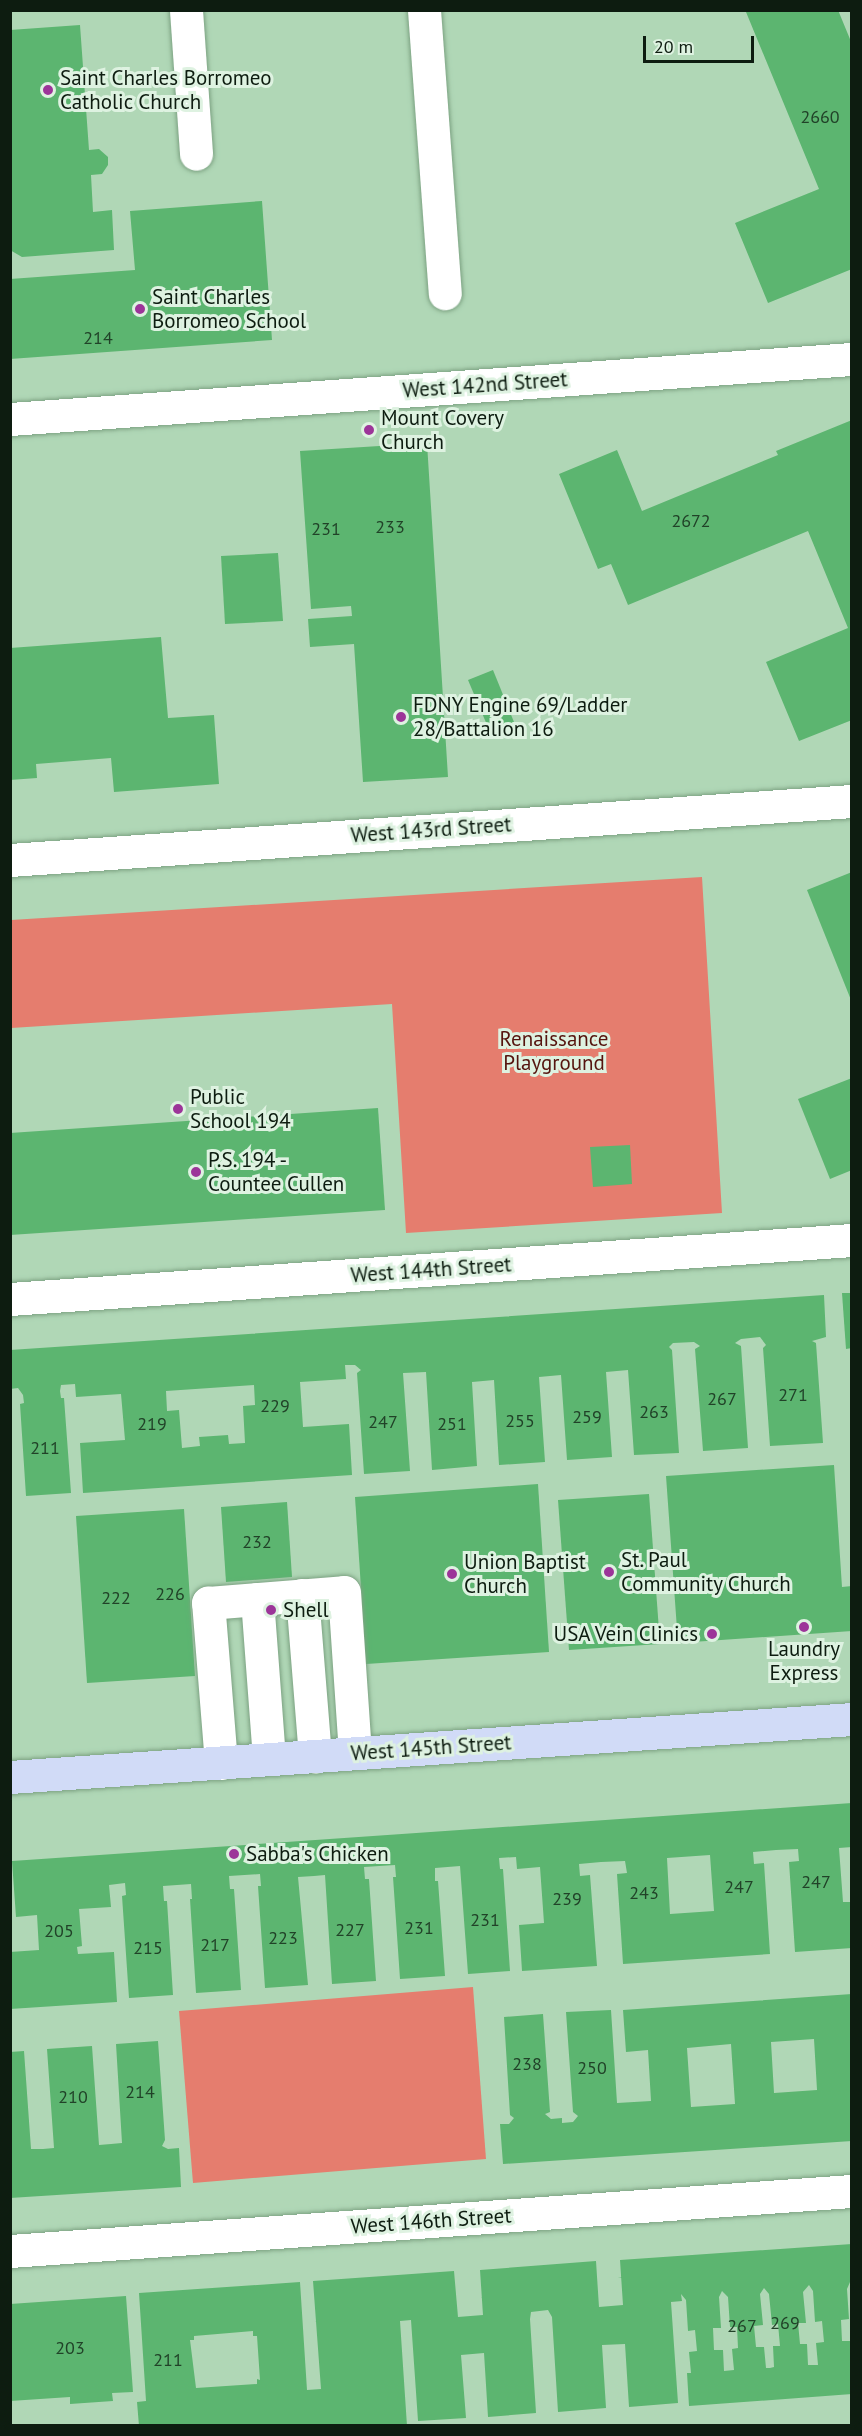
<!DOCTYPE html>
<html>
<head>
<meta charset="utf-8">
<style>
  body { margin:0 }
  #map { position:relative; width:862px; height:2436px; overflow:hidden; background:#b0d7b6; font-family:"PT Sans",sans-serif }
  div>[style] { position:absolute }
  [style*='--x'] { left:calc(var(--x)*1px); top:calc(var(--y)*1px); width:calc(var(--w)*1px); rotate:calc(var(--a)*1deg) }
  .green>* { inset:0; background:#e57d6e }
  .building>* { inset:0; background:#5cb570 }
  .roads { filter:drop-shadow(0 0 2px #7ca282) drop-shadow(0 0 2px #7ca282) }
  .minor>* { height:33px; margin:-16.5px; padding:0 16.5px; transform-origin:16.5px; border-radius:16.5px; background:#fff }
  .major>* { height:33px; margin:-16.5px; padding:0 16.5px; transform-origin:16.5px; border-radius:16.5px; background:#d1dbf7 }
  .dots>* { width:16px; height:16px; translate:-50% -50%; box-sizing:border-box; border:3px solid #def2e1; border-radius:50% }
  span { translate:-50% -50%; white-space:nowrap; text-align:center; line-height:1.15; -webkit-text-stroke:6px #def2e1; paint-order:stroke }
  .number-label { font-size:18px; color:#214228 }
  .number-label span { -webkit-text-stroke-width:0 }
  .poi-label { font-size:21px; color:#0d1c10 }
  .left { translate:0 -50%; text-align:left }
  .right { translate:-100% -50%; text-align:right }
  .street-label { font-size:21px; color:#0d1c10 }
  .park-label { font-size:21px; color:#55140e }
  .frame { position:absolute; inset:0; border:12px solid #0d1c10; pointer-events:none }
  .scale { position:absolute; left:643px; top:36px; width:111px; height:27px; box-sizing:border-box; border:3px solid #0d1c10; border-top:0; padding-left:8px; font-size:18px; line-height:21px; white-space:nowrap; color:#0d1c10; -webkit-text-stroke:4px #def2e1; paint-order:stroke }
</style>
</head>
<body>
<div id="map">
  <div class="green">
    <i style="clip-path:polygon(702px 877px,722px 1213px,406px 1233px,392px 1004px,11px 1028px,11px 920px)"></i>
    <i style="clip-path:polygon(473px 1987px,486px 2159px,193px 2183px,179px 2011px)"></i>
  </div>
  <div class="building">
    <i style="clip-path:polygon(749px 10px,838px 10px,852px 44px,852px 269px,768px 303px,735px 223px,819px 189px,746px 12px)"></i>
    <i style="clip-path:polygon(80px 25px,89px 150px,99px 149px,108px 157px,108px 165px,102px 174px,91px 175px,93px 212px,112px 210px,114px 250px,22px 257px,10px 250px,10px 30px)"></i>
    <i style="clip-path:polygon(262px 201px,272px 340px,10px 359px,10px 279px,135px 270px,130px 211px)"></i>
    <i style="clip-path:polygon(852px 420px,852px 720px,799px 741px,766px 662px,848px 628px,808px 531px,628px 605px,611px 564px,598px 569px,559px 474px,617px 450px,642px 511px,778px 455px,776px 451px)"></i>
    <i style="clip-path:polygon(427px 443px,448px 777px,363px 782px,354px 644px,310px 647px,308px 619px,352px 616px,351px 606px,311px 609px,300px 451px)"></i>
    <i style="clip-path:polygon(278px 553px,283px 621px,225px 624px,221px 556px)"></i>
    <i style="clip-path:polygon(161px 637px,168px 718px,214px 715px,219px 784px,114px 792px,111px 758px,36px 764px,37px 778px,10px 780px,10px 648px)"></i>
    <i style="clip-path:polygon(493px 670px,514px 722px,490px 732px,468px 680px)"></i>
    <i style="clip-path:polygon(852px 872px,852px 1000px,851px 1000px,807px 890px)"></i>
    <i style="clip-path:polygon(852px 1078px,852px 1170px,830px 1179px,798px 1099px)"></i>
    <i style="clip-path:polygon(378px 1108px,385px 1210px,10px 1235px,10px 1133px)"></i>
    <i style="clip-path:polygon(630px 1145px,632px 1184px,593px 1187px,590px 1147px)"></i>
    <i style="clip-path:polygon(842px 1293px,852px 1293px,852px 1348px,846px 1349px)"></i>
    <i style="clip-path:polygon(evenodd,824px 1295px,826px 1337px,812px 1341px,816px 1343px,823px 1443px,770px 1446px,763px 1348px,766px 1345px,760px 1337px,741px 1339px,735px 1343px,741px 1346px,748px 1448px,703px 1451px,695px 1349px,700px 1346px,694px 1342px,673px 1343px,669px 1347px,672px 1350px,679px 1453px,634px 1455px,628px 1370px,606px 1372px,612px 1457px,567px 1460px,561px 1375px,539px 1377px,545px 1462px,499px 1465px,494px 1380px,472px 1382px,477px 1466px,432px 1470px,426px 1372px,403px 1373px,410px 1471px,364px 1474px,357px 1373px,361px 1370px,355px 1365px,345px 1365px,346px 1379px,300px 1382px,303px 1427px,349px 1424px,352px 1475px,83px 1493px,80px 1443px,125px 1440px,121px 1394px,76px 1397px,75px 1384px,61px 1385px,60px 1391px,61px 1398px,64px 1398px,71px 1493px,26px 1496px,20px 1404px,24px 1403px,23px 1395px,18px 1388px,10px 1389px,10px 1350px,824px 1295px,254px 1385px,255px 1405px,243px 1406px,245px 1443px,229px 1444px,228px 1435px,199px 1437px,200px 1446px,182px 1448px,179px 1410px,167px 1411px,166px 1391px,254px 1385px)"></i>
    <i style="clip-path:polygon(834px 1465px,842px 1587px,852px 1586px,852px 1631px,678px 1643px,666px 1476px)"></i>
    <i style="clip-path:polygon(538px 1484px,549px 1652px,366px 1664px,355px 1497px)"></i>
    <i style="clip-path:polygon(649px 1494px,660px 1644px,569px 1650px,558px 1500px)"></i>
    <i style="clip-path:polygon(287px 1502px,292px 1577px,226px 1582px,221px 1507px)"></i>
    <i style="clip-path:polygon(184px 1509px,195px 1676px,87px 1683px,76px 1516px)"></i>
    <i style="clip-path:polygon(evenodd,852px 1803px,852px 1847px,839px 1848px,843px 1902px,852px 1902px,852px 1948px,795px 1952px,789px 1862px,799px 1861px,798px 1849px,776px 1850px,753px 1852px,754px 1864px,764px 1863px,770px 1954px,623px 1964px,617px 1874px,627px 1873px,625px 1861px,601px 1862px,579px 1864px,580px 1876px,590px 1875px,597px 1966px,522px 1971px,519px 1925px,544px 1923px,540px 1867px,517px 1869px,516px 1857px,499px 1858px,500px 1869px,503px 1869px,510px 1971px,468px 1974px,460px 1866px,435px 1868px,435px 1881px,438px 1881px,445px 1976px,400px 1979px,393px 1877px,396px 1877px,395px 1865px,364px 1867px,365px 1879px,369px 1879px,376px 1981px,332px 1984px,325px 1875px,314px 1876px,298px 1877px,308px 1985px,265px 1988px,258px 1886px,261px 1886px,260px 1874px,229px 1876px,230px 1889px,234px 1889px,241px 1990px,196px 1993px,190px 1899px,192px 1899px,191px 1884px,163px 1886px,164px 1901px,167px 1901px,173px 1995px,129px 1998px,122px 1896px,126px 1895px,125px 1883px,109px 1885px,111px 1907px,79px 1909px,82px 1946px,77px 1947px,78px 1954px,114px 1952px,117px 2002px,10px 2009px,10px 1952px,39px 1950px,37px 1915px,16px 1917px,12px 1861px,852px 1803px,710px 1855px,714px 1911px,670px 1914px,667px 1858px,710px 1855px)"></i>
    <i style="clip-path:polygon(evenodd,852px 1994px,852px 2141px,503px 2164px,500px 2124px,509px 2124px,514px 2118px,510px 2115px,504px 2017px,543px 2014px,550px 2112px,545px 2114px,551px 2119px,562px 2118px,562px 2123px,573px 2122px,578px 2116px,573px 2112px,566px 2012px,611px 2010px,617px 2103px,651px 2101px,648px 2050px,626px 2052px,623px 2010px,852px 1994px,814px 2039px,817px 2090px,774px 2093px,771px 2042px,814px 2039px,852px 1994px,731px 2044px,735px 2104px,691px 2107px,687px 2048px,731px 2044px)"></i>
    <i style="clip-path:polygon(158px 2041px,165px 2140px,162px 2146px,168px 2149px,179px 2148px,181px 2187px,10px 2198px,10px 2052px,24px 2051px,31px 2149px,43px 2149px,54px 2148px,47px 2049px,92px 2046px,99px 2145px,111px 2144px,122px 2143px,116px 2044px)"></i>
    <i style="clip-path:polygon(evenodd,852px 2244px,852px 2285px,850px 2282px,847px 2289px,849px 2319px,841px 2320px,842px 2341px,850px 2341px,852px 2394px,689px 2406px,687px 2373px,691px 2373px,689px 2352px,697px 2351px,695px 2330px,688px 2331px,686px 2300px,681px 2294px,682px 2301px,671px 2302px,678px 2403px,629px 2407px,625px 2344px,602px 2345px,606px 2408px,558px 2412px,552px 2317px,548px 2310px,531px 2312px,530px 2319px,536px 2413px,488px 2417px,484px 2353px,461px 2355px,466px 2418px,418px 2421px,411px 2320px,400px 2321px,407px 2426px,139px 2426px,137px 2402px,146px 2401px,139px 2293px,300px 2282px,307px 2390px,321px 2389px,313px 2281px,454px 2271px,458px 2317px,483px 2315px,480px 2270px,596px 2261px,599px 2307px,623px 2305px,620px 2260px,852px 2244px,809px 2285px,813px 2291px,815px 2322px,822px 2321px,824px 2342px,816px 2343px,818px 2365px,808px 2365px,807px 2344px,800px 2344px,798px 2323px,806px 2323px,803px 2292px,809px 2285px,852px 2244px,764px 2288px,769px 2294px,772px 2325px,778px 2324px,780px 2346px,773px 2346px,774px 2367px,770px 2368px,766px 2368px,764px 2347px,756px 2347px,754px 2326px,763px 2325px,760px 2294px,764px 2288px,852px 2244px,722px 2291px,728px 2297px,730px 2327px,737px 2327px,738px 2348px,732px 2349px,734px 2370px,724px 2371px,723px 2350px,714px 2350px,713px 2328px,721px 2328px,719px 2297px,722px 2291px,852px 2244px,253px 2331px,253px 2336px,257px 2336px,260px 2380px,257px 2379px,257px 2384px,196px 2388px,190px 2340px,194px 2340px,194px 2336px,253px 2331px)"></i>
    <i style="clip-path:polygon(126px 2296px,133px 2392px,112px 2393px,113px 2401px,70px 2404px,70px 2397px,10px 2401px,10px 2304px)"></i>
  </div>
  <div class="roads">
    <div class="minor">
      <i style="--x:186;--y:10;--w:144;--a:86"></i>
      <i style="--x:424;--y:10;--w:284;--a:85.8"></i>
      <i style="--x:10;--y:419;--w:844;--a:-4.08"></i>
      <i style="--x:10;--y:860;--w:844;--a:-4.01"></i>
      <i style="--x:10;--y:1299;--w:844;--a:-4.01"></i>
      <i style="--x:302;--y:1595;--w:162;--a:85.4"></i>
      <i style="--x:257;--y:1599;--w:160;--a:85.7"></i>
      <i style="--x:221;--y:1763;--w:161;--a:-94.6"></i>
      <i style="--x:208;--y:1603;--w:136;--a:-4.6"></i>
      <i style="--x:344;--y:1592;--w:161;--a:86.1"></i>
      <i style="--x:10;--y:2251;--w:844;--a:-4.08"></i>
    </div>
    <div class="major">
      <i style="--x:10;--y:1777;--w:844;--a:-3.94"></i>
    </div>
  </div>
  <div class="dots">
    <i style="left:48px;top:90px;background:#9c3599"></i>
    <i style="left:140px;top:309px;background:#9c3599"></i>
    <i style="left:369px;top:430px;background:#9c3599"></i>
    <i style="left:401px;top:717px;background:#9c3599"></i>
    <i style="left:178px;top:1109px;background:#9c3599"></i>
    <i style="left:196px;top:1172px;background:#9c3599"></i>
    <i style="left:609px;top:1572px;background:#9c3599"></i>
    <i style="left:452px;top:1574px;background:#9c3599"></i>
    <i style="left:271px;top:1610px;background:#9c3599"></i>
    <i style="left:804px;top:1627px;background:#9c3599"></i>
    <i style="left:712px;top:1634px;background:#9c3599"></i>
    <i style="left:234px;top:1854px;background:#9c3599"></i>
  </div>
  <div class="number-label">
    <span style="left:820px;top:117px">2660</span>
    <span style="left:98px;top:338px">214</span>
    <span style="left:691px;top:521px">2672</span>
    <span style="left:390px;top:527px">233</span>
    <span style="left:326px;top:529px">231</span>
    <span style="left:793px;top:1395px">271</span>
    <span style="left:722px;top:1399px">267</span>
    <span style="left:275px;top:1406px">229</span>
    <span style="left:654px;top:1412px">263</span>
    <span style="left:587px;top:1417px">259</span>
    <span style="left:520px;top:1421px">255</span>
    <span style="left:383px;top:1422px">247</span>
    <span style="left:152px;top:1424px">219</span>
    <span style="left:452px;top:1424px">251</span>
    <span style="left:45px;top:1448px">211</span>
    <span style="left:257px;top:1542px">232</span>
    <span style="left:170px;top:1594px">226</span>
    <span style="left:116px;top:1598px">222</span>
    <span style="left:816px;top:1882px">247</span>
    <span style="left:739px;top:1887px">247</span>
    <span style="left:644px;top:1893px">243</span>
    <span style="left:567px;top:1899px">239</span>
    <span style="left:485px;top:1920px">231</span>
    <span style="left:419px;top:1928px">231</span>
    <span style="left:350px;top:1930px">227</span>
    <span style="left:59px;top:1931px">205</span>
    <span style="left:283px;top:1938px">223</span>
    <span style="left:215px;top:1945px">217</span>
    <span style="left:148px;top:1948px">215</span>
    <span style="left:527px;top:2064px">238</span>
    <span style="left:592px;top:2068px">250</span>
    <span style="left:140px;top:2092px">214</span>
    <span style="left:73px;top:2097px">210</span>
    <span style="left:785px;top:2323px">269</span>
    <span style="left:742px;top:2326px">267</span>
    <span style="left:70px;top:2348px">203</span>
    <span style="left:168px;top:2360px">211</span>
  </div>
  <div class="poi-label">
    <span class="left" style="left:60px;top:90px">Saint Charles Borromeo<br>Catholic Church</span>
    <span class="left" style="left:152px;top:309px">Saint Charles<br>Borromeo School</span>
    <span class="left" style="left:381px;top:430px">Mount Covery<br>Church</span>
    <span class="left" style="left:413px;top:717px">FDNY Engine 69/Ladder<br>28/Battalion 16</span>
    <span class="left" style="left:190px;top:1109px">Public<br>School 194</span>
    <span class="left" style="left:208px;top:1172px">P.S. 194 -<br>Countee Cullen</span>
    <span class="left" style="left:621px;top:1572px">St. Paul<br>Community Church</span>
    <span class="left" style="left:464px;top:1574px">Union Baptist<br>Church</span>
    <span class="left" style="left:283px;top:1610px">Shell</span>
    <span class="right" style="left:698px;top:1634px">USA Vein Clinics</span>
    <span style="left:804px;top:1661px">Laundry<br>Express</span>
    <span class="left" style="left:246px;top:1854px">Sabba's Chicken</span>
  </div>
  <div class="street-label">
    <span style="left:485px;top:385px;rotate:-4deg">West 142nd Street</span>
    <span style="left:431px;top:830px;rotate:-4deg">West 143rd Street</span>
    <span style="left:431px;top:1270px;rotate:-4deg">West 144th Street</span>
    <span style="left:431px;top:1748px;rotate:-4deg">West 145th Street</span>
    <span style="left:431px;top:2221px;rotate:-4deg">West 146th Street</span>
  </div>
  <div class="park-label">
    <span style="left:554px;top:1051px">Renaissance<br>Playground</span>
  </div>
  <div class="frame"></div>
  <div class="scale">20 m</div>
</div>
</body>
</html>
